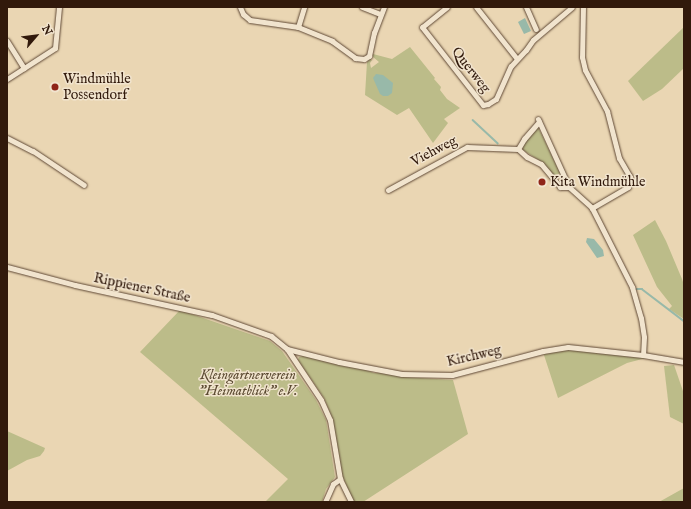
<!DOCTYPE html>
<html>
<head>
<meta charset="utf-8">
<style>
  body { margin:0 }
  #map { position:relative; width:691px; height:509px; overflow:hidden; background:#ead6b3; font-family:"IM FELL English",serif }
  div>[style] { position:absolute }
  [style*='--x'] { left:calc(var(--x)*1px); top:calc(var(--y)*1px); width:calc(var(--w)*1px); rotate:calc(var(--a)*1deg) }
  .green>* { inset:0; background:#bcbc89 }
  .water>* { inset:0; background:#98b9a9 }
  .stream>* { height:1.5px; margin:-0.75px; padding:0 0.75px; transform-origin:0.75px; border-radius:0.75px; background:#98b9a9 }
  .roads { filter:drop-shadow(0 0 1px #5f4835) drop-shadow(0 0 1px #5f4835) }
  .minor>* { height:5px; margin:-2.5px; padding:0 2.5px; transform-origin:2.5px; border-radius:2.5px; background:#f1e4ce }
  .dots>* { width:11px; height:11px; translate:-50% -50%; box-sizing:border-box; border:2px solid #f1e4ce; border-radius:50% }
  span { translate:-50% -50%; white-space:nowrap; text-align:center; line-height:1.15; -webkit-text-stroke:3px #f1e4ce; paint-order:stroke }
  .street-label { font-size:14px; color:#31190b }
  .poi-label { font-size:14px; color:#31190b }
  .left { translate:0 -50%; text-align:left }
  .park-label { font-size:14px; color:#5b4a31; font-style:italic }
  .frame { position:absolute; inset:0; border:8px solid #31190b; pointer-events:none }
  .north { position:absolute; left:16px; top:16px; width:40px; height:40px; -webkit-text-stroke:3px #f1e4ce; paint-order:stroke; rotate:62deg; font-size:11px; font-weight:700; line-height:16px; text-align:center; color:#31190b }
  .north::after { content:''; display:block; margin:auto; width:14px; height:18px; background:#31190b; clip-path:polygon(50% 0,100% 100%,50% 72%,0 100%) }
</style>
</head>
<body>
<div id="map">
  <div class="green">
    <i style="clip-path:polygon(684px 27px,684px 68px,662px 89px,643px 101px,628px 81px)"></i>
    <i style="clip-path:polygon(410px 47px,435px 78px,434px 79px,441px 87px,440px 90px,447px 99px,460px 108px,444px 119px,448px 123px,433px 143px,409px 108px,397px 115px,365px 95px,367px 62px,370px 59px,372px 60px,370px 63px,371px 68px,379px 62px,373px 57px,373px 54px,392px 59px)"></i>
    <i style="clip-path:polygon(537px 128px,539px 129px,560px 173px,554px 176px,545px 164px,523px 150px,523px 145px)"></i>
    <i style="clip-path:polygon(655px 220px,666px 241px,682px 279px,684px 285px,684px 319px,669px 309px,672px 306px,657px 287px,633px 235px)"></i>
    <i style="clip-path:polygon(180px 310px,270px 341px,282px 351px,316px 400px,326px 420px,335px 477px,326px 489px,322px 502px,265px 502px,288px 479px,140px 352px)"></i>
    <i style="clip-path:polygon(569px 348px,646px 358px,627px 363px,558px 398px,543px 352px)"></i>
    <i style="clip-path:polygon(303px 356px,343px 366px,364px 369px,374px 373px,384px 373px,404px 377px,453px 380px,468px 434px,363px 502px,354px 502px,340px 471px,332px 417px,324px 398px,298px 360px,299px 357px)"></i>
    <i style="clip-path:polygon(674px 365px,684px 394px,684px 424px,670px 417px,664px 366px)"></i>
    <i style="clip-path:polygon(7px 431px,45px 448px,44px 451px,40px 456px,27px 460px,7px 471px)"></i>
    <i style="clip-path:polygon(684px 487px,684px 502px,659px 502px,684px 488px)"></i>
  </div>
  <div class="water">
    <i style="clip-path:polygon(525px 18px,531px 31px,524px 34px,518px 22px)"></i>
    <i style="clip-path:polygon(376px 74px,383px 75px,393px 83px,392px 93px,388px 96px,383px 96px,380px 94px,373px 78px)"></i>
    <i style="clip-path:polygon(587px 238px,594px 239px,603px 250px,604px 256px,597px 258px,586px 242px)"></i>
  </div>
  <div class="stream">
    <i style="--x:473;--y:120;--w:34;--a:43"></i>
    <i style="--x:636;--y:289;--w:6;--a:0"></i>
    <i style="--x:642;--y:289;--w:53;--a:37.3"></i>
  </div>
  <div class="roads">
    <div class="minor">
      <i style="--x:240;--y:7;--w:8;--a:67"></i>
      <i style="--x:243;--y:14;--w:9;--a:41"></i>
      <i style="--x:250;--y:20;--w:49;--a:8.3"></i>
      <i style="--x:298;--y:27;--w:37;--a:22"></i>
      <i style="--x:332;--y:41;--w:29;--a:36"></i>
      <i style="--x:355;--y:58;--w:9;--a:6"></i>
      <i style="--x:364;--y:59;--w:6;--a:-31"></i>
      <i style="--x:369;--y:56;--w:24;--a:-78"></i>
      <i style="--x:374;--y:33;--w:28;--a:-69"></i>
      <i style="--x:362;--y:7;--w:19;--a:21"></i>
      <i style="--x:447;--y:7;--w:32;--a:141"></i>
      <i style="--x:422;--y:27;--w:99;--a:52"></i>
      <i style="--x:483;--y:105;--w:5;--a:-11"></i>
      <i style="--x:488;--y:104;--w:9;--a:-32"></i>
      <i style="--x:496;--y:99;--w:36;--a:-66"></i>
      <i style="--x:511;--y:66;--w:22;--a:-47"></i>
      <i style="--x:526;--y:50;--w:12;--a:-55"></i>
      <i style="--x:533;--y:40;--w:51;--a:-40.2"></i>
      <i style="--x:476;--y:7;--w:66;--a:51.7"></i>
      <i style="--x:526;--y:7;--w:24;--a:66"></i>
      <i style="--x:583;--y:7;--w:50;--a:91.1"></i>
      <i style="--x:582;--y:57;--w:13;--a:77"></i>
      <i style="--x:585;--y:70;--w:47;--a:61.8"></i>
      <i style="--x:607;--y:111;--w:49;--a:75.7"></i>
      <i style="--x:619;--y:158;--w:22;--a:60"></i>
      <i style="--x:630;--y:177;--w:10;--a:101"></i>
      <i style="--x:628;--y:187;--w:42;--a:149.7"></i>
      <i style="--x:298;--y:27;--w:21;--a:-73"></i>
      <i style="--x:7;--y:41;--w:32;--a:58"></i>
      <i style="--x:7;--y:79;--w:57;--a:-32.9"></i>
      <i style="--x:55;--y:48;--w:41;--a:-84.4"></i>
      <i style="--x:538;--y:119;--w:75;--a:65.5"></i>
      <i style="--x:569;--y:187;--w:31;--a:42"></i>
      <i style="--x:592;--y:208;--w:89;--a:63.1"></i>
      <i style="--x:632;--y:287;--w:32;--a:74"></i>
      <i style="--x:641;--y:318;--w:19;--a:81"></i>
      <i style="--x:644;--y:337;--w:18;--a:93"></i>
      <i style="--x:7;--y:138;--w:29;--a:27"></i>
      <i style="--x:33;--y:151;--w:61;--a:33.7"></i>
      <i style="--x:518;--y:149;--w:12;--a:42"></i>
      <i style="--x:527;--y:157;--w:16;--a:27"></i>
      <i style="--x:541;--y:164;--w:30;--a:50"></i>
      <i style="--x:560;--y:187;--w:9;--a:0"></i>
      <i style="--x:518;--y:149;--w:12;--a:-59"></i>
      <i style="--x:524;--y:139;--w:23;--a:-49"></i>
      <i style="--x:388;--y:190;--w:90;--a:-28.6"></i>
      <i style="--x:467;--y:147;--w:51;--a:2.2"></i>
      <i style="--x:7;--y:267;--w:70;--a:14.8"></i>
      <i style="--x:75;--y:285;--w:140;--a:12.4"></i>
      <i style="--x:212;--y:315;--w:63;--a:19.6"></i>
      <i style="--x:271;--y:336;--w:21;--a:39"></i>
      <i style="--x:287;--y:349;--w:61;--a:56.3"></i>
      <i style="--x:321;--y:400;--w:22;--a:66"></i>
      <i style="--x:330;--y:420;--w:60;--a:80.4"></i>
      <i style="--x:340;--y:479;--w:25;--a:64"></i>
      <i style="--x:287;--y:349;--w:54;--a:14"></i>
      <i style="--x:339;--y:362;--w:64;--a:10.8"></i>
      <i style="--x:402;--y:374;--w:50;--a:1.1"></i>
      <i style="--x:452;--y:375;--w:94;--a:-14.8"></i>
      <i style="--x:543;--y:351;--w:25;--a:-9"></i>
      <i style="--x:568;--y:347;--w:75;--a:6.1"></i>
      <i style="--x:643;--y:355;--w:42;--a:9.7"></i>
      <i style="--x:325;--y:502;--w:20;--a:-66"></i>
      <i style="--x:333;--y:484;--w:9;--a:-36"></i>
    </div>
  </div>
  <div class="dots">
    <i style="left:55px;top:87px;background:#8f2418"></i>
    <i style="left:542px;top:182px;background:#8f2418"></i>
  </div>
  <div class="street-label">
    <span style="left:471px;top:70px;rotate:52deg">Querweg</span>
    <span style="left:434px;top:151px;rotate:-28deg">Viehweg</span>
    <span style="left:142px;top:288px;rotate:12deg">Rippiener Straße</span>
    <span style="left:474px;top:356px;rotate:-13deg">Kirchweg</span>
  </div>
  <div class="poi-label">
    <span class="left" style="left:63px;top:87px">Windmühle<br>Possendorf</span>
    <span class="left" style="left:550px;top:182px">Kita Windmühle</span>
  </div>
  <div class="park-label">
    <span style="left:248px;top:383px">Kleingärtnerverein<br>"Heimatblick" e.V.</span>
  </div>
  <div class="frame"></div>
  <div class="north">N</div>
</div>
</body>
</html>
